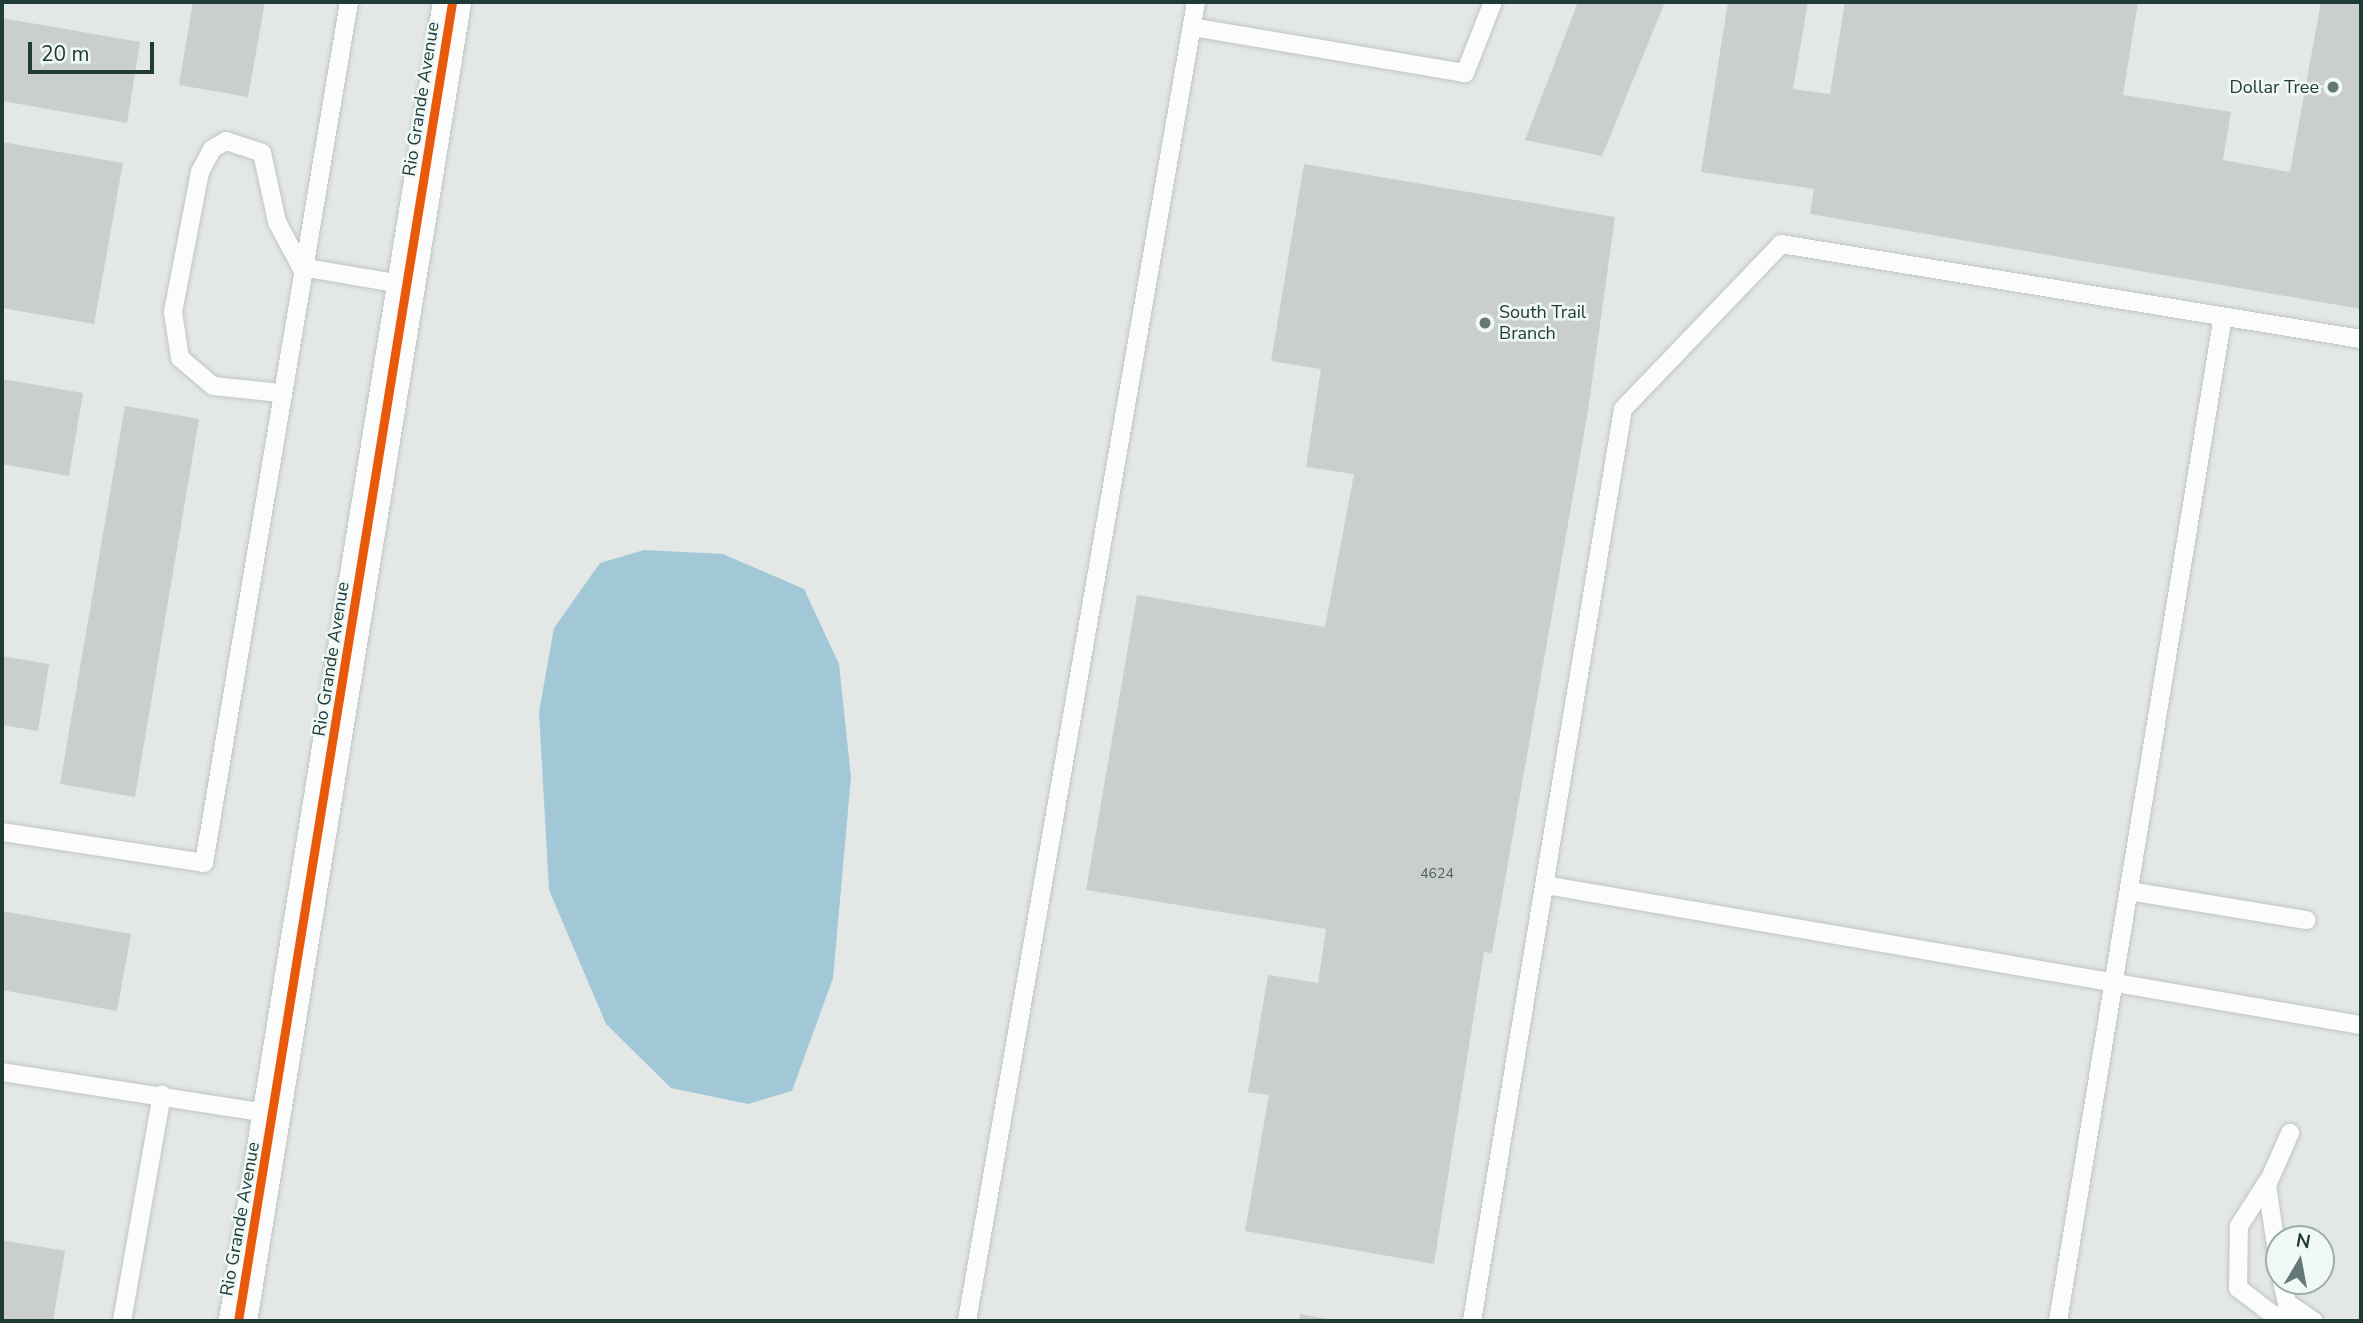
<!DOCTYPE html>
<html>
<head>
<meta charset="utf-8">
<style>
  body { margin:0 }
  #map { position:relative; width:2363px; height:1323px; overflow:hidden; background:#e3e8e7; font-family:"Nunito Sans",sans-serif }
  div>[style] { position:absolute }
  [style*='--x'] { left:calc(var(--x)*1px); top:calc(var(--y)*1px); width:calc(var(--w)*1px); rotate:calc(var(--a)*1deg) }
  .water>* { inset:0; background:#a2c8d8 }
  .building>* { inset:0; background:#cacfce }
  .roads { filter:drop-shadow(0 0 2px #c0c5c4) drop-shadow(0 0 2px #c0c5c4) }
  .lane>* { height:18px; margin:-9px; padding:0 9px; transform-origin:9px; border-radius:9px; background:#fbfcfb }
  .secondary>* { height:38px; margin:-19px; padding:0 19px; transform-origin:19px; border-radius:19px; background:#fbfcfb }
  .cycleway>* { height:9px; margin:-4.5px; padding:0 4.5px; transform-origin:4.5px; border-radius:4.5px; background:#e8590c }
  .dots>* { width:19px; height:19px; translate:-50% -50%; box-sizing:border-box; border:4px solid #f0f8f5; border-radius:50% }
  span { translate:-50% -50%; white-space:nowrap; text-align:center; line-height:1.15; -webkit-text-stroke:5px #f0f8f5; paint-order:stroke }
  .number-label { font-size:14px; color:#4b625f }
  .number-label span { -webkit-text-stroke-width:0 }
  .poi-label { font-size:18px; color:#203c39 }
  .right { translate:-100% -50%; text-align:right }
  .left { translate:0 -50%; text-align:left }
  .street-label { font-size:18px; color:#203c39 }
  .frame { position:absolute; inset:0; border:4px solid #203c39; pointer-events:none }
  .north { position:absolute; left:2265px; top:1225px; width:70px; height:70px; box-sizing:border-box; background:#f0f8f5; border:2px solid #9dadaa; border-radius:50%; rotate:10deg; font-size:19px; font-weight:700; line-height:28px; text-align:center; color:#203c39 }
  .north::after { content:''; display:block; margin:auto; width:24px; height:32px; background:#647876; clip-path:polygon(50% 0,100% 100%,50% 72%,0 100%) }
  .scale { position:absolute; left:28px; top:42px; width:126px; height:32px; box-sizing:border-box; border:4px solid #203c39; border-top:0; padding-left:9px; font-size:21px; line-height:24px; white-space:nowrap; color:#203c39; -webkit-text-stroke:5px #f0f8f5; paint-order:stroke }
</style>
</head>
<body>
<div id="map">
  <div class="water">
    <i style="clip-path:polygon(644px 550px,723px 554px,804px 589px,839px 664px,851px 777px,833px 978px,792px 1091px,748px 1104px,671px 1088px,606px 1024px,549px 890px,539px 712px,554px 628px,600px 563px)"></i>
  </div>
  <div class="building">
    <i style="clip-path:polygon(193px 2px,265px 2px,248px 97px,179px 85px)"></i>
    <i style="clip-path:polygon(1578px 2px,1665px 2px,1602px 156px,1525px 140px)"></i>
    <i style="clip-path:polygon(1728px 2px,1808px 2px,1793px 89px,1830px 94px,1845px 2px,2138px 2px,2123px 95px,2231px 112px,2223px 160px,2290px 172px,2321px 2px,2361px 2px,2361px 309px,1810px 214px,1814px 189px,1701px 172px)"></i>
    <i style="clip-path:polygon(2px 18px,140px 42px,127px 123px,2px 101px)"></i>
    <i style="clip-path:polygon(2px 142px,123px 163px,94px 324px,2px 308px)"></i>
    <i style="clip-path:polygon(1304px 164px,1615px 217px,1588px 411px,1492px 953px,1484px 952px,1434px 1264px,1245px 1231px,1269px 1095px,1248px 1092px,1268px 975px,1318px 983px,1326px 929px,1086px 890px,1137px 595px,1325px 627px,1354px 474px,1306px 467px,1321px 369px,1271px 361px)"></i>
    <i style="clip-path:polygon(2px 379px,83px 393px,69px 476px,2px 464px)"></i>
    <i style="clip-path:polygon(125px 406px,199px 419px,135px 797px,60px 784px)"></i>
    <i style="clip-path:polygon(2px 656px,49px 664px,38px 731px,2px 725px)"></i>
    <i style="clip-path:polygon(2px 911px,131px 934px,117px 1011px,2px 990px)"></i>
    <i style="clip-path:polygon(2px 1240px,65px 1251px,53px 1321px,2px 1321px)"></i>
    <i style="clip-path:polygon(1300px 1314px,1332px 1320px,1332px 1321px,1299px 1321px)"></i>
  </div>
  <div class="roads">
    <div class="lane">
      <i style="--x:1192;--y:27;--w:277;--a:9.6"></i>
      <i style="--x:1465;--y:73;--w:76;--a:-68.5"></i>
      <i style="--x:280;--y:393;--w:67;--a:-174"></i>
      <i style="--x:213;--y:386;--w:43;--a:-139.7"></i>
      <i style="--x:180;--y:358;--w:47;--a:-98.7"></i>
      <i style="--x:173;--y:312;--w:143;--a:-79.1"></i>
      <i style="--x:200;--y:172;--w:26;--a:-62"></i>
      <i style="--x:212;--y:149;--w:16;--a:-30"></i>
      <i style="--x:226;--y:141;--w:38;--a:18"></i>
      <i style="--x:262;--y:153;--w:71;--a:77.7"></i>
      <i style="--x:277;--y:222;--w:51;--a:61.9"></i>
      <i style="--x:301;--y:267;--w:108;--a:9.6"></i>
      <i style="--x:2;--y:832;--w:204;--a:8.7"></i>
      <i style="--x:204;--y:863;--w:873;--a:-80.44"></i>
      <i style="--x:1545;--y:885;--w:828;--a:9.74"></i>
      <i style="--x:2129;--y:891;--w:180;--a:9.3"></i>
      <i style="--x:2;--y:1072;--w:274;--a:8.8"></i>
      <i style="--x:2268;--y:1181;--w:54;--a:122.8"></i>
      <i style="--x:2239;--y:1226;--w:62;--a:90.9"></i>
      <i style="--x:2238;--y:1288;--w:43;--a:37.4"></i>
      <i style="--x:2272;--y:1314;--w:27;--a:15"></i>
      <i style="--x:2279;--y:1267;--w:83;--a:-98.3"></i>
      <i style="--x:2267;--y:1185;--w:57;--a:-66.1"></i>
      <i style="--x:2282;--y:1281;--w:23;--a:77"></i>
      <i style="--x:2287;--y:1303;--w:32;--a:34"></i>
      <i style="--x:122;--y:1321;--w:230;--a:-80"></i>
      <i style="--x:967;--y:1321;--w:1339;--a:-80.15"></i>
      <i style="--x:1472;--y:1321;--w:924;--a:-80.6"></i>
      <i style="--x:1623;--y:409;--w:228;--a:-46.2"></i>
      <i style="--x:1781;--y:244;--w:588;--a:9.3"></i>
      <i style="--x:2058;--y:1321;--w:1018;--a:-80.68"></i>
    </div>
    <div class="secondary">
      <i style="--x:238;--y:1321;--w:1336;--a:-80.78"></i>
    </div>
  </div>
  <div class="cycleway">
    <i style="--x:238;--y:1321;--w:1336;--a:-80.78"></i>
  </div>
  <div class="dots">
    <i style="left:2333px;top:87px;background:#647876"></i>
    <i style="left:1485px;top:323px;background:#647876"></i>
  </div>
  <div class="number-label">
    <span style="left:1437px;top:874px">4624</span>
  </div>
  <div class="poi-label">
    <span class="right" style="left:2319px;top:87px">Dollar Tree</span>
    <span class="left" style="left:1499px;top:323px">South Trail<br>Branch</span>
  </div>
  <div class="street-label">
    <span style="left:421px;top:99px;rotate:-81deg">Rio Grande Avenue</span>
    <span style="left:331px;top:659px;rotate:-81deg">Rio Grande Avenue</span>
    <span style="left:240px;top:1219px;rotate:-80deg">Rio Grande Avenue</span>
  </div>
  <div class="frame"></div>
  <div class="north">N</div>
  <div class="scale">20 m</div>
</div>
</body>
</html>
